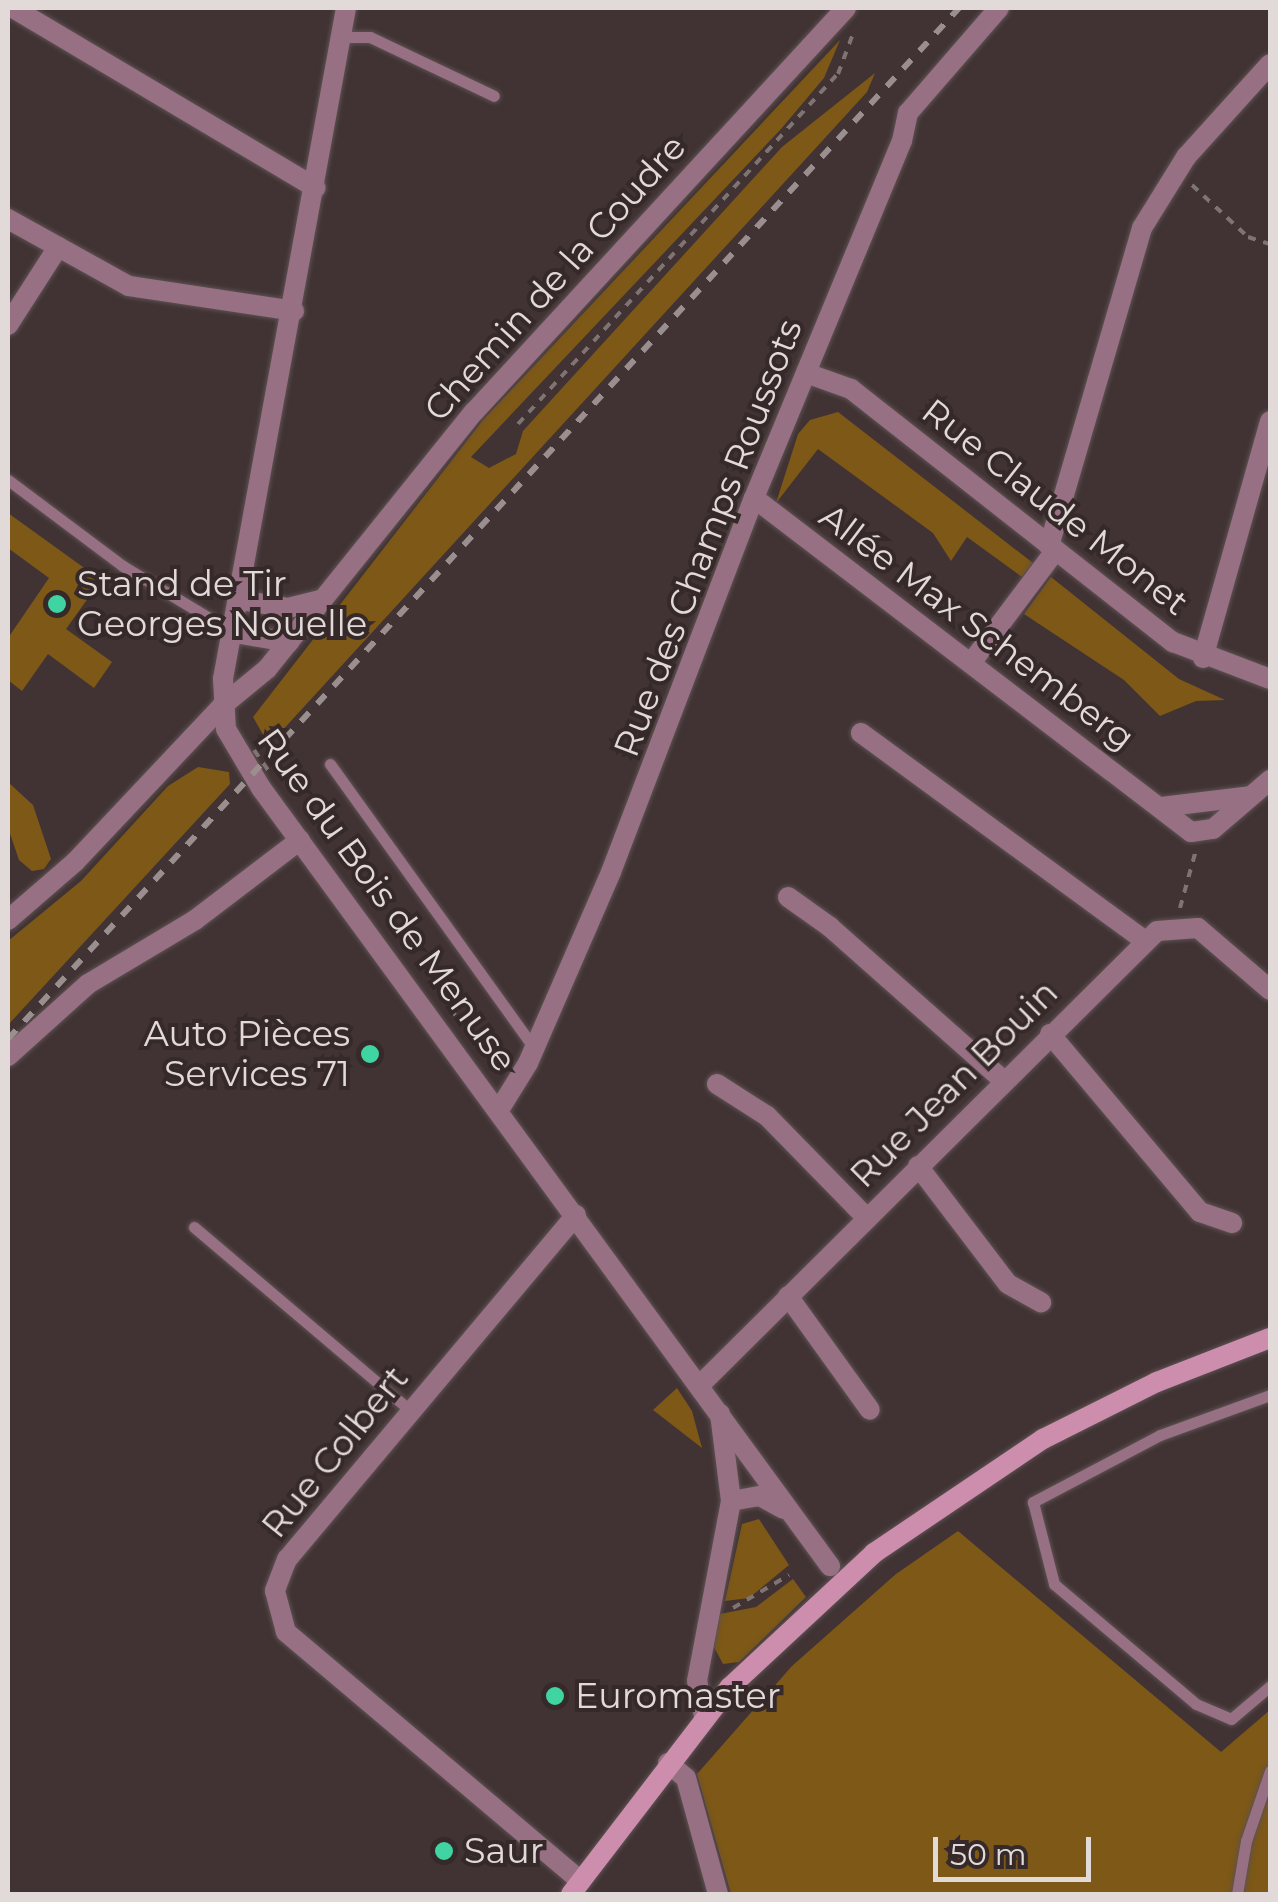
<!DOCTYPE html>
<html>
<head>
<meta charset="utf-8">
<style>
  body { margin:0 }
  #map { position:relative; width:1278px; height:1902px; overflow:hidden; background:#413334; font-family:Montserrat,sans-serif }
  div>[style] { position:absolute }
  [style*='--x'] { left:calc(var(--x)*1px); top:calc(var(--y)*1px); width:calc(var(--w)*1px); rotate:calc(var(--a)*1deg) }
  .green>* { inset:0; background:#7d5816 }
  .path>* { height:4px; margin-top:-2px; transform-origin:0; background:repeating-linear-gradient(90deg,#7f7373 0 8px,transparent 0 16px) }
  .roads { filter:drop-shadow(0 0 2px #5e5152) drop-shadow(0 0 2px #5e5152) }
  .service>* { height:11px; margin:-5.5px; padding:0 5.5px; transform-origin:5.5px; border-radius:5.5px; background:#977083 }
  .minor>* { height:20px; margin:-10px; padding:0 10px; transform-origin:10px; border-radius:10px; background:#977083 }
  .secondary>* { height:20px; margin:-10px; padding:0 10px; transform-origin:10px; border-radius:10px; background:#cd8eae }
  .rail>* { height:6px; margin-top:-3px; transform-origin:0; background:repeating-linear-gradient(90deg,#9a8e8f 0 12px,transparent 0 24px) }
  .path-bridge>* { height:4px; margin-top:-2px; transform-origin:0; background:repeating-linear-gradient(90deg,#7f7373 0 8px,transparent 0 16px) }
  .dots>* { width:28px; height:28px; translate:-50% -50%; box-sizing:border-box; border:5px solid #36292a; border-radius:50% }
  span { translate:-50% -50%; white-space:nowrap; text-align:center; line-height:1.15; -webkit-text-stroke:8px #36292a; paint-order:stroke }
  .street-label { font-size:35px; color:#e2d9d9 }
  .poi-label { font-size:35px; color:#e2d9d9 }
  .left { translate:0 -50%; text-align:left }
  .right { translate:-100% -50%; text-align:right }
  .frame { position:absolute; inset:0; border:10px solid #e2d9d9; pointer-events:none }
  .scale { position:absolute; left:933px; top:1837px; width:158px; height:45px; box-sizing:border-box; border:5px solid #e2d9d9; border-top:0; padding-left:12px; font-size:30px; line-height:35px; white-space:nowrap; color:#e2d9d9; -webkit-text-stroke:8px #36292a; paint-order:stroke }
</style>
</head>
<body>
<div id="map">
  <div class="green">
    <i style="clip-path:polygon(840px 40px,824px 78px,781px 129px,471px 457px,489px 468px,516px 454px,523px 431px,782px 147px,875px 73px,867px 92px,269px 745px,253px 717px,483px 420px)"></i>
    <i style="clip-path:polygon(838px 412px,1033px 563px,1022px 577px,967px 537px,951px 561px,933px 533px,818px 449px,776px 503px,798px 434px,810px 420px)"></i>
    <i style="clip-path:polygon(8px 513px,101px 580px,66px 629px,112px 662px,94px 688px,48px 654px,22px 691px,8px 680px,8px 638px,49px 578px,8px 548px)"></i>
    <i style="clip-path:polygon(1051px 577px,1179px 679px,1225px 700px,1196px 701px,1160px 716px,1124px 680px,1024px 614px)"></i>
    <i style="clip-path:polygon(198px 767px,229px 772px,230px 784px,8px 1025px,8px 941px,81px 881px,168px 786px)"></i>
    <i style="clip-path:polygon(8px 782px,33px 805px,51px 859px,44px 869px,32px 871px,19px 860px,8px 828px)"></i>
    <i style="clip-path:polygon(677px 1388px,692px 1411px,702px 1448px,653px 1410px)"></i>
    <i style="clip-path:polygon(759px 1519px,789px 1565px,749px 1598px,725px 1601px,742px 1524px)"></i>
    <i style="clip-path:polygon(958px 1531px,1221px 1752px,1270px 1710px,1270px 1894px,731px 1894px,697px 1774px,792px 1666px,896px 1574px)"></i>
    <i style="clip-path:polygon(793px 1579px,806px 1597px,739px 1662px,723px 1664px,714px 1647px,720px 1614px,756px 1607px)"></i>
  </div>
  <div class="path">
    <i style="--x:1192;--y:185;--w:76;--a:42.9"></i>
    <i style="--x:1248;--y:237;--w:23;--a:18"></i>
    <i style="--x:518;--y:424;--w:474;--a:-47.6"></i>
    <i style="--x:838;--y:74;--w:46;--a:-69.6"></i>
    <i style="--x:1180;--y:908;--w:60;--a:-74.6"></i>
    <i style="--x:441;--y:996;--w:35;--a:53"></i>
    <i style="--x:733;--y:1608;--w:65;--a:-30.5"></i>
  </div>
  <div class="roads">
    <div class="service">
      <i style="--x:344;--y:37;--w:26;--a:0"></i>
      <i style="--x:370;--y:37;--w:137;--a:25.4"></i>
      <i style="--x:8;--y:480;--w:144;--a:36.8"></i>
      <i style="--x:123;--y:566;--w:130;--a:31.1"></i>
      <i style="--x:330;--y:764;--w:350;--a:54.3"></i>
      <i style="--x:194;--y:1227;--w:283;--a:40.3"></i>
      <i style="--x:1270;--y:1395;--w:117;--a:160"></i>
      <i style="--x:1160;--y:1435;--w:144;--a:152.2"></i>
      <i style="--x:1033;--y:1502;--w:85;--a:75.6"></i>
      <i style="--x:1054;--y:1584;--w:186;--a:40.2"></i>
      <i style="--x:1196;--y:1704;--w:38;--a:23"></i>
      <i style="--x:1231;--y:1719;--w:51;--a:-40.2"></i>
      <i style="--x:1237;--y:1894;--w:54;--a:-80.4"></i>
      <i style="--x:1246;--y:1841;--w:74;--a:-71.1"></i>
    </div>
    <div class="minor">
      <i style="--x:13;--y:8;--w:352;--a:30.7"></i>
      <i style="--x:346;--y:8;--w:682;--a:100.39"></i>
      <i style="--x:223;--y:679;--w:50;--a:86.6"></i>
      <i style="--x:226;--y:729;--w:69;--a:59.3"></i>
      <i style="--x:261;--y:788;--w:964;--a:53.82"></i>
      <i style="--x:8;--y:219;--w:138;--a:29"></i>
      <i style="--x:129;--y:286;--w:167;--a:8.6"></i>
      <i style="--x:8;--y:325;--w:93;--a:-57.3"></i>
      <i style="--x:806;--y:373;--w:48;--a:19.6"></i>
      <i style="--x:851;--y:389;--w:410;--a:38.2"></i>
      <i style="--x:1173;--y:642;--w:104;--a:20.9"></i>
      <i style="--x:754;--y:498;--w:550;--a:37.39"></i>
      <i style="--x:1191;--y:832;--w:22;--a:-8"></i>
      <i style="--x:1213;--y:829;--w:75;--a:-40.7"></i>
      <i style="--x:1049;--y:546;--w:331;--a:-73.7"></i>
      <i style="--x:1142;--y:228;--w:84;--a:-58.2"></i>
      <i style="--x:1186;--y:157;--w:125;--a:-47.9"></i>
      <i style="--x:241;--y:600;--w:48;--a:9.7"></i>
      <i style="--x:288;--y:608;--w:33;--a:-14"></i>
      <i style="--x:234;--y:633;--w:56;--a:9.3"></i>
      <i style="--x:1203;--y:658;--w:246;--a:-74.2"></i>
      <i style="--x:971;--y:663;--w:140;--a:-53.1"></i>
      <i style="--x:861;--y:733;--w:351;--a:36.2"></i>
      <i style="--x:1161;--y:807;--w:90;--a:-7"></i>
      <i style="--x:788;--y:897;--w:52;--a:35.5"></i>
      <i style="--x:830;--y:927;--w:231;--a:41.5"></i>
      <i style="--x:8;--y:920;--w:89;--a:-40.9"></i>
      <i style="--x:75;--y:862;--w:214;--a:-46.7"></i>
      <i style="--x:222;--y:706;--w:58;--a:-39.4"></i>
      <i style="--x:267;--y:669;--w:330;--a:-51.2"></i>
      <i style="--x:474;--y:412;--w:549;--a:-47.36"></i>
      <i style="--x:1050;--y:1034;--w:233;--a:49.9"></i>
      <i style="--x:1200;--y:1212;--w:34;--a:19"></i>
      <i style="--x:8;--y:1056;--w:108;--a:-42"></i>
      <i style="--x:88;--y:984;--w:125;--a:-30.9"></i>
      <i style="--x:195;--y:920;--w:132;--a:-37.3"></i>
      <i style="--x:717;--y:1084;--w:59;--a:32.6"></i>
      <i style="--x:767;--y:1116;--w:141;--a:45.6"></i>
      <i style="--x:499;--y:1110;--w:55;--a:-58.3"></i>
      <i style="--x:528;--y:1063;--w:208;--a:-66.5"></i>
      <i style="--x:611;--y:872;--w:400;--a:-69.1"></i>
      <i style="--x:754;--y:498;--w:386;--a:-67.5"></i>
      <i style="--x:902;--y:141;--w:29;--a:-78"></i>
      <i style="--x:908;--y:113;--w:139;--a:-49.1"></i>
      <i style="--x:918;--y:1166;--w:148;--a:52.7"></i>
      <i style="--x:1008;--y:1284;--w:38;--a:29"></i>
      <i style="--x:576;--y:1215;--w:449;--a:130"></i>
      <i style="--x:287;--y:1559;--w:34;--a:111"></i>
      <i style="--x:275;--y:1591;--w:42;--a:75"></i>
      <i style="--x:286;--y:1632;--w:386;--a:40.2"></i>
      <i style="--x:788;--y:1296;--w:140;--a:54.3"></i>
      <i style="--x:702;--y:1383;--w:641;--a:-44.81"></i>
      <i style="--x:1157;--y:931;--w:41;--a:-4.2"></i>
      <i style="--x:1198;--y:928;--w:95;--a:40.7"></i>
      <i style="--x:731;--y:1501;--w:29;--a:-10"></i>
      <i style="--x:760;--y:1496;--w:26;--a:29"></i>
      <i style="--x:704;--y:1716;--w:36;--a:-101"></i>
      <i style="--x:697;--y:1681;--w:183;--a:-79.3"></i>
      <i style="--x:731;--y:1501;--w:88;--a:-97.2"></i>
      <i style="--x:668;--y:1763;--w:23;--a:40"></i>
      <i style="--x:686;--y:1778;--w:120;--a:74.6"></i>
    </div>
    <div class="secondary">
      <i style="--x:571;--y:1894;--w:261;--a:-52.5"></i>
      <i style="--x:730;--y:1687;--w:197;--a:-42.9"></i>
      <i style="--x:874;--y:1553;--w:204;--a:-34"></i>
      <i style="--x:1043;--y:1439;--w:127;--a:-26.6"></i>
      <i style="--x:1157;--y:1382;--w:121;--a:-21.3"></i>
    </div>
  </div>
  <div class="rail">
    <i style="--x:8;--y:1039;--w:1403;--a:-47.31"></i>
  </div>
  <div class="path-bridge">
    <i style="--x:254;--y:750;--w:29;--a:55"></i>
  </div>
  <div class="dots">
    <i style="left:57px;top:604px;background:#3fd4a2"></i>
    <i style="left:370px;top:1054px;background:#3fd4a2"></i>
    <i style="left:555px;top:1696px;background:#3fd4a2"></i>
    <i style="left:444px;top:1851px;background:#3fd4a2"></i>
  </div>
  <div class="street-label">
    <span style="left:555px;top:278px;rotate:-48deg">Chemin de la Coudre</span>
    <span style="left:1055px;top:507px;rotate:38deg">Rue Claude Monet</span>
    <span style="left:708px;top:538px;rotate:-69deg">Rue des Champs Roussots</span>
    <span style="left:977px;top:627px;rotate:37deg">Allée Max Schemberg</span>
    <span style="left:387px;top:900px;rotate:54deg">Rue du Bois de Menuse</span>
    <span style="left:954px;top:1084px;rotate:-45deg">Rue Jean Bouin</span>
    <span style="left:335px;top:1452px;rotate:-51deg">Rue Colbert</span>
  </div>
  <div class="poi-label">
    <span class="left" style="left:77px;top:604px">Stand de Tir<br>Georges Nouelle</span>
    <span class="right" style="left:350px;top:1054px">Auto Pièces<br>Services 71</span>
    <span class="left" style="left:575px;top:1696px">Euromaster</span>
    <span class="left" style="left:464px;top:1851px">Saur</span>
  </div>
  <div class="frame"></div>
  <div class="scale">50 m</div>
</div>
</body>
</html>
